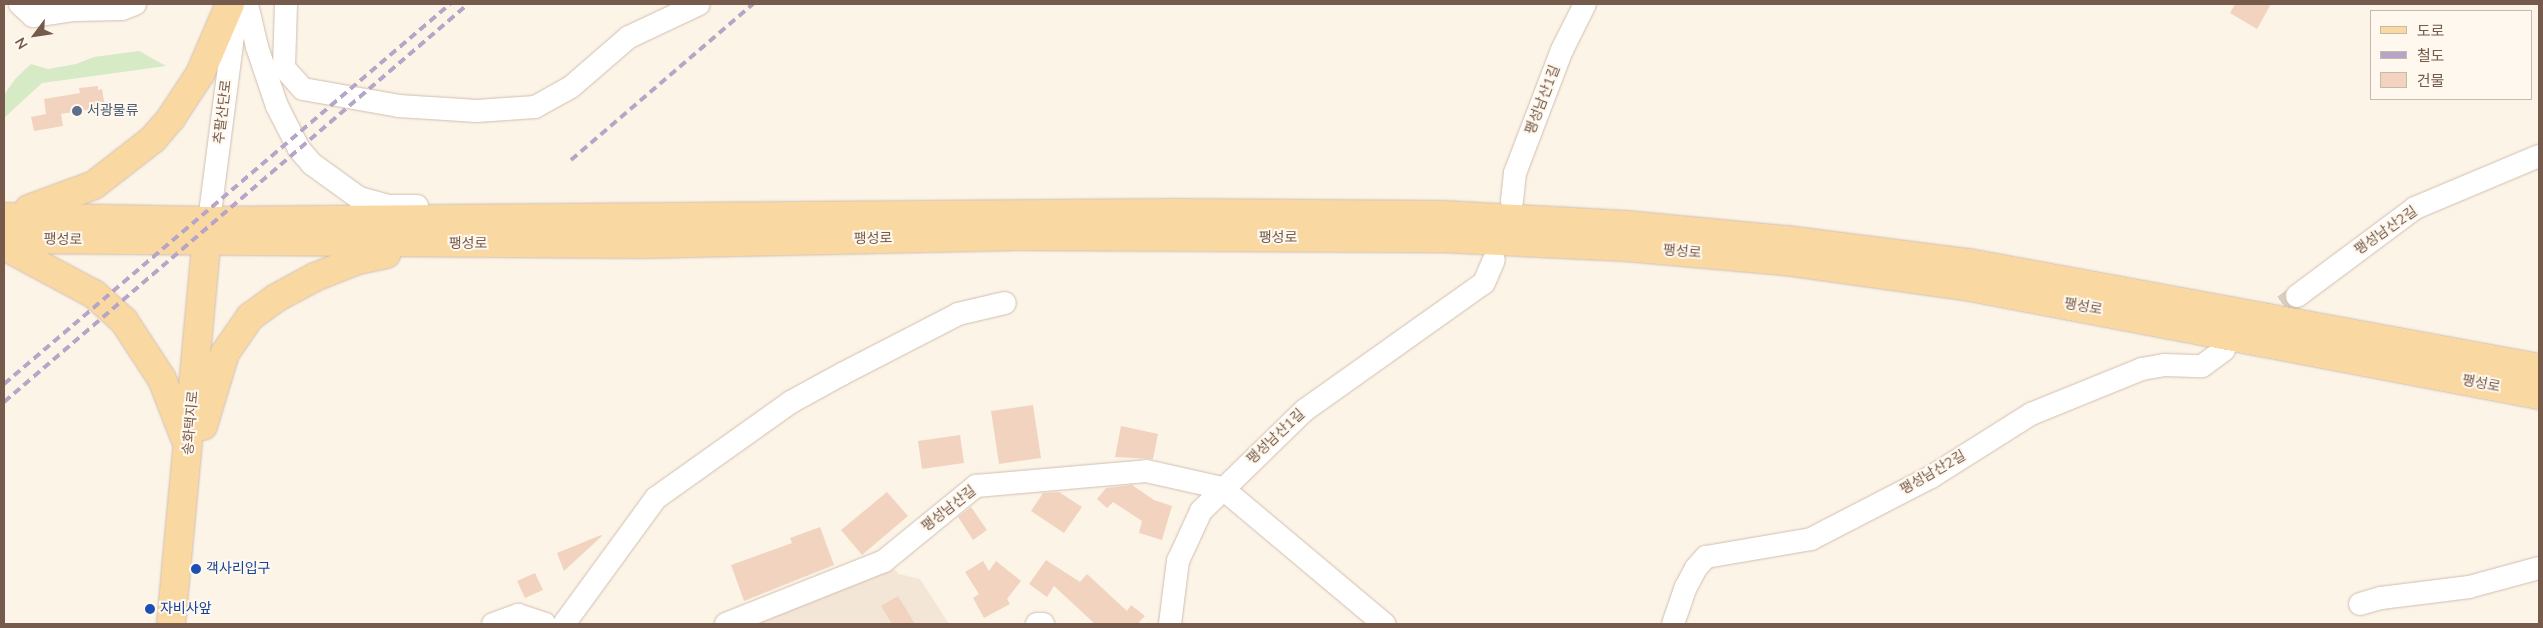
<!DOCTYPE html>
<html>
<head>
<meta charset="utf-8">
<style>
  body { margin:0 }
  #map { position:relative; width:2543px; height:628px; overflow:hidden; background:#fcf4e7; font-family:"Nunito Sans","Noto Sans KR",sans-serif }
  div>[style] { position:absolute }
  [style*='--x'] { left:calc(var(--x)*1px); top:calc(var(--y)*1px); width:calc(var(--w)*1px); rotate:calc(var(--a)*1deg) }
  .residential>* { inset:0; background:#f4e6d6 }
  .green>* { inset:0; background:#d5eac5 }
  .building>* { inset:0; background:#f2d3bf }
  .minor-tunnel>* { height:22px; margin-top:-11px; transform-origin:0; background:repeating-linear-gradient(90deg,#dacec0 0 22px,transparent 0 33px) }
  .roads { filter:drop-shadow(0 0 1px #d0beaf) drop-shadow(0 0 1px #d0beaf) }
  .minor>* { height:22px; margin:-11px; padding:0 11px; transform-origin:11px; border-radius:11px; background:#fff }
  .major>* { height:28px; margin:-14px; padding:0 14px; transform-origin:14px; border-radius:14px; background:#fad8a1 }
  .rail>* { height:4px; margin-top:-2px; transform-origin:0; background:repeating-linear-gradient(90deg,#b7a5c7 0 8px,transparent 0 13px) }
  .dots>* { width:14px; height:14px; translate:-50% -50%; box-sizing:border-box; border:2px solid #fff8ee; border-radius:50% }
  span { translate:-50% -50%; white-space:nowrap; text-align:center; line-height:1.15; -webkit-text-stroke:4px #fff8ee; paint-order:stroke }
  .street-label { font-size:14px; color:#765a4b }
  .service-label { font-size:14px; color:#4e5e75 }
  .left { translate:0 -50%; text-align:left }
  .transit-label { font-size:14px; color:#164399 }
  .frame { position:absolute; inset:0; border:5px solid #765a4b; pointer-events:none }
  .legend { position:absolute; left:2370px; top:10px; width:162px; height:90px; box-sizing:border-box; background:#fff8ee; border:1px solid #c8b9ad; margin:0; padding:6px 9px; list-style:none; font-size:15px; color:#765a4b }
  .legend li { display:flex; align-items:center; gap:10px; height:25px }
  .legend b { width:25px; border:1px solid #c8b9ad }
  .north { position:absolute; left:10px; top:10px; width:50px; height:50px; -webkit-text-stroke:4px #fff8ee; paint-order:stroke; rotate:239deg; font-size:14px; font-weight:700; line-height:20px; text-align:center; color:#765a4b }
  .north::after { content:''; display:block; margin:auto; width:18px; height:22px; background:#765a4b; clip-path:polygon(50% 0,100% 100%,50% 72%,0 100%) }
</style>
</head>
<body>
<div id="map">
  <div class="residential">
    <i style="clip-path:polygon(891px 566px,899px 574px,920px 579px,949px 624px,758px 624px)"></i>
  </div>
  <div class="green">
    <i style="clip-path:polygon(139px 51px,166px 66px,42px 83px,4px 118px,4px 95px,16px 78px,31px 64px,48px 69px,76px 64px,94px 57px)"></i>
  </div>
  <div class="building">
    <i style="clip-path:polygon(2235px 4px,2271px 4px,2257px 29px,2230px 13px)"></i>
    <i style="clip-path:polygon(98px 86px,98px 90px,102px 89px,105px 107px,61px 114px,63px 126px,34px 131px,31px 117px,46px 114px,44px 99px,80px 93px,79px 88px)"></i>
    <i style="clip-path:polygon(1033px 405px,1041px 458px,999px 464px,991px 411px)"></i>
    <i style="clip-path:polygon(1121px 426px,1158px 434px,1153px 459px,1115px 457px)"></i>
    <i style="clip-path:polygon(960px 435px,964px 463px,922px 469px,918px 441px)"></i>
    <i style="clip-path:polygon(1132px 485px,1154px 500px,1172px 506px,1162px 540px,1139px 533px,1142px 521px,1113px 502px,1107px 508px,1097px 499px,1106px 488px)"></i>
    <i style="clip-path:polygon(887px 492px,908px 516px,862px 555px,841px 530px)"></i>
    <i style="clip-path:polygon(1059px 492px,1082px 507px,1064px 533px,1031px 511px,1043px 493px)"></i>
    <i style="clip-path:polygon(971px 507px,987px 530px,973px 540px,958px 517px)"></i>
    <i style="clip-path:polygon(820px 527px,834px 565px,744px 601px,731px 565px,792px 543px,790px 538px)"></i>
    <i style="clip-path:polygon(601px 535px,602px 536px,564px 571px,557px 553px)"></i>
    <i style="clip-path:polygon(1046px 560px,1080px 582px,1087px 574px,1127px 611px,1131px 605px,1145px 616px,1139px 622px,1142px 624px,1095px 624px,1054px 586px,1047px 597px,1029px 584px)"></i>
    <i style="clip-path:polygon(983px 561px,989px 571px,996px 561px,1021px 581px,1007px 599px,1010px 604px,984px 618px,973px 598px,979px 594px,965px 572px)"></i>
    <i style="clip-path:polygon(535px 573px,543px 590px,525px 598px,517px 581px)"></i>
    <i style="clip-path:polygon(898px 596px,915px 624px,892px 624px,881px 606px)"></i>
  </div>
  <div class="minor-tunnel">
    <i style="--x:2257;--y:325;--w:49;--a:-35.9"></i>
  </div>
  <div class="roads">
    <div class="minor">
      <i style="--x:20;--y:4;--w:18;--a:43"></i>
      <i style="--x:33;--y:16;--w:40;--a:-8.5"></i>
      <i style="--x:73;--y:10;--w:49;--a:-1.2"></i>
      <i style="--x:122;--y:9;--w:14;--a:-21"></i>
      <i style="--x:247;--y:4;--w:44;--a:76.9"></i>
      <i style="--x:257;--y:47;--w:62;--a:71.3"></i>
      <i style="--x:277;--y:106;--w:48;--a:62.9"></i>
      <i style="--x:299;--y:149;--w:20;--a:49"></i>
      <i style="--x:312;--y:164;--w:58;--a:35.9"></i>
      <i style="--x:359;--y:198;--w:31;--a:15"></i>
      <i style="--x:389;--y:206;--w:28;--a:0"></i>
      <i style="--x:286;--y:4;--w:64;--a:91.8"></i>
      <i style="--x:284;--y:68;--w:28;--a:48"></i>
      <i style="--x:303;--y:89;--w:97;--a:10"></i>
      <i style="--x:399;--y:106;--w:78;--a:3.7"></i>
      <i style="--x:477;--y:111;--w:58;--a:-3.9"></i>
      <i style="--x:535;--y:107;--w:41;--a:-29.1"></i>
      <i style="--x:571;--y:87;--w:77;--a:-40.8"></i>
      <i style="--x:629;--y:37;--w:77;--a:-25.2"></i>
      <i style="--x:1512;--y:201;--w:28;--a:-84"></i>
      <i style="--x:1515;--y:173;--w:132;--a:-69.1"></i>
      <i style="--x:1562;--y:50;--w:51;--a:-63.4"></i>
      <i style="--x:209;--y:221;--w:219;--a:-82.6"></i>
      <i style="--x:2297;--y:296;--w:147;--a:-36.7"></i>
      <i style="--x:2415;--y:208;--w:134;--a:-22.8"></i>
      <i style="--x:2360;--y:604;--w:22;--a:-16"></i>
      <i style="--x:2381;--y:598;--w:89;--a:-7.1"></i>
      <i style="--x:2469;--y:587;--w:73;--a:-15.2"></i>
      <i style="--x:493;--y:624;--w:27;--a:-20"></i>
      <i style="--x:518;--y:615;--w:28;--a:18"></i>
      <i style="--x:564;--y:624;--w:156;--a:-53.9"></i>
      <i style="--x:656;--y:498;--w:166;--a:-35.4"></i>
      <i style="--x:791;--y:402;--w:58;--a:-28.8"></i>
      <i style="--x:842;--y:374;--w:131;--a:-27.3"></i>
      <i style="--x:958;--y:314;--w:48;--a:-13.2"></i>
      <i style="--x:726;--y:624;--w:170;--a:-21.7"></i>
      <i style="--x:884;--y:561;--w:119;--a:-39.2"></i>
      <i style="--x:976;--y:486;--w:171;--a:-5"></i>
      <i style="--x:1146;--y:471;--w:78;--a:12.6"></i>
      <i style="--x:1222;--y:488;--w:212;--a:40"></i>
      <i style="--x:1037;--y:624;--w:6;--a:0"></i>
      <i style="--x:1170;--y:624;--w:64;--a:-82.8"></i>
      <i style="--x:1178;--y:561;--w:55;--a:-65.3"></i>
      <i style="--x:1201;--y:511;--w:145;--a:-44.2"></i>
      <i style="--x:1305;--y:410;--w:219;--a:-35.4"></i>
      <i style="--x:1484;--y:283;--w:25;--a:-67"></i>
      <i style="--x:1673;--y:624;--w:39;--a:-71"></i>
      <i style="--x:1686;--y:587;--w:21;--a:-62"></i>
      <i style="--x:1696;--y:568;--w:15;--a:-48"></i>
      <i style="--x:1706;--y:557;--w:107;--a:-9.7"></i>
      <i style="--x:1811;--y:539;--w:135;--a:-27.3"></i>
      <i style="--x:1931;--y:477;--w:118;--a:-32.2"></i>
      <i style="--x:2031;--y:414;--w:120;--a:-22.1"></i>
      <i style="--x:2142;--y:369;--w:22;--a:-10"></i>
      <i style="--x:2164;--y:365;--w:38;--a:2"></i>
      <i style="--x:2202;--y:366;--w:27;--a:-36"></i>
    </div>
    <div class="major">
      <i style="--x:29;--y:209;--w:69;--a:-20.3"></i>
      <i style="--x:94;--y:185;--w:75;--a:-37.9"></i>
      <i style="--x:153;--y:139;--w:28;--a:-49"></i>
      <i style="--x:171;--y:118;--w:53;--a:-56.6"></i>
      <i style="--x:200;--y:74;--w:76;--a:-66.8"></i>
      <i style="--x:4;--y:217;--w:205;--a:1.1"></i>
      <i style="--x:209;--y:221;--w:964;--a:-0.48"></i>
      <i style="--x:1173;--y:213;--w:270;--a:0.4"></i>
      <i style="--x:1443;--y:215;--w:183;--a:3.1"></i>
      <i style="--x:1626;--y:225;--w:161;--a:5.4"></i>
      <i style="--x:1786;--y:240;--w:184;--a:7.2"></i>
      <i style="--x:1969;--y:263;--w:580;--a:10.44"></i>
      <i style="--x:4;--y:239;--w:637;--a:0.45"></i>
      <i style="--x:641;--y:244;--w:370;--a:-1.2"></i>
      <i style="--x:1011;--y:236;--w:429;--a:0.3"></i>
      <i style="--x:1440;--y:238;--w:186;--a:2.8"></i>
      <i style="--x:1626;--y:247;--w:159;--a:5.1"></i>
      <i style="--x:1784;--y:261;--w:183;--a:7.9"></i>
      <i style="--x:1965;--y:286;--w:584;--a:10.75"></i>
      <i style="--x:4;--y:246;--w:102;--a:28.1"></i>
      <i style="--x:94;--y:294;--w:40;--a:42"></i>
      <i style="--x:124;--y:321;--w:69;--a:56.8"></i>
      <i style="--x:162;--y:379;--w:63;--a:68.7"></i>
      <i style="--x:203;--y:426;--w:76;--a:-73.2"></i>
      <i style="--x:225;--y:353;--w:44;--a:-55.2"></i>
      <i style="--x:250;--y:317;--w:32;--a:-36"></i>
      <i style="--x:276;--y:298;--w:44;--a:-28.3"></i>
      <i style="--x:315;--y:277;--w:46;--a:-21.6"></i>
      <i style="--x:358;--y:260;--w:29;--a:-12"></i>
      <i style="--x:171;--y:624;--w:401;--a:-84.7"></i>
    </div>
  </div>
  <div class="rail">
    <i style="--x:571;--y:160;--w:240;--a:-40.6"></i>
    <i style="--x:4;--y:384;--w:586;--a:-40.43"></i>
    <i style="--x:4;--y:402;--w:611;--a:-40.62"></i>
  </div>
  <div class="dots">
    <i style="left:77px;top:111px;background:#5c6f8a"></i>
    <i style="left:196px;top:569px;background:#1a4fb4"></i>
    <i style="left:150px;top:609px;background:#1a4fb4"></i>
  </div>
  <div class="street-label">
    <span style="left:1543px;top:100px;rotate:-69deg">팽성남산1길</span>
    <span style="left:223px;top:112px;rotate:-83deg">추팔산단로</span>
    <span style="left:2386px;top:231px;rotate:-35deg">팽성남산2길</span>
    <span style="left:1278px;top:238px">팽성로</span>
    <span style="left:873px;top:239px;rotate:-1deg">팽성로</span>
    <span style="left:63px;top:240px;rotate:1deg">팽성로</span>
    <span style="left:468px;top:244px">팽성로</span>
    <span style="left:1682px;top:252px;rotate:5deg">팽성로</span>
    <span style="left:2083px;top:307px;rotate:10deg">팽성로</span>
    <span style="left:2481px;top:384px;rotate:11deg">팽성로</span>
    <span style="left:191px;top:423px;rotate:-85deg">송화택지로</span>
    <span style="left:1276px;top:437px;rotate:-43deg">팽성남산1길</span>
    <span style="left:1933px;top:473px;rotate:-30deg">팽성남산2길</span>
    <span style="left:949px;top:509px;rotate:-38deg">팽성남산길</span>
  </div>
  <div class="service-label">
    <span class="left" style="left:87px;top:111px">서광물류</span>
  </div>
  <div class="transit-label">
    <span class="left" style="left:206px;top:569px">객사리입구</span>
    <span class="left" style="left:160px;top:609px">자비사앞</span>
  </div>
  <div class="frame"></div>
  <ul class="legend">
  <li><b style="height:6px;background:#fad8a1"></b>도로</li>
  <li><b style="height:6px;background:#b7a5c7"></b>철도</li>
  <li><b style="height:14px;background:#f2d3bf"></b>건물</li>
  </ul>
  <div class="north">N</div>
</div>
</body>
</html>
